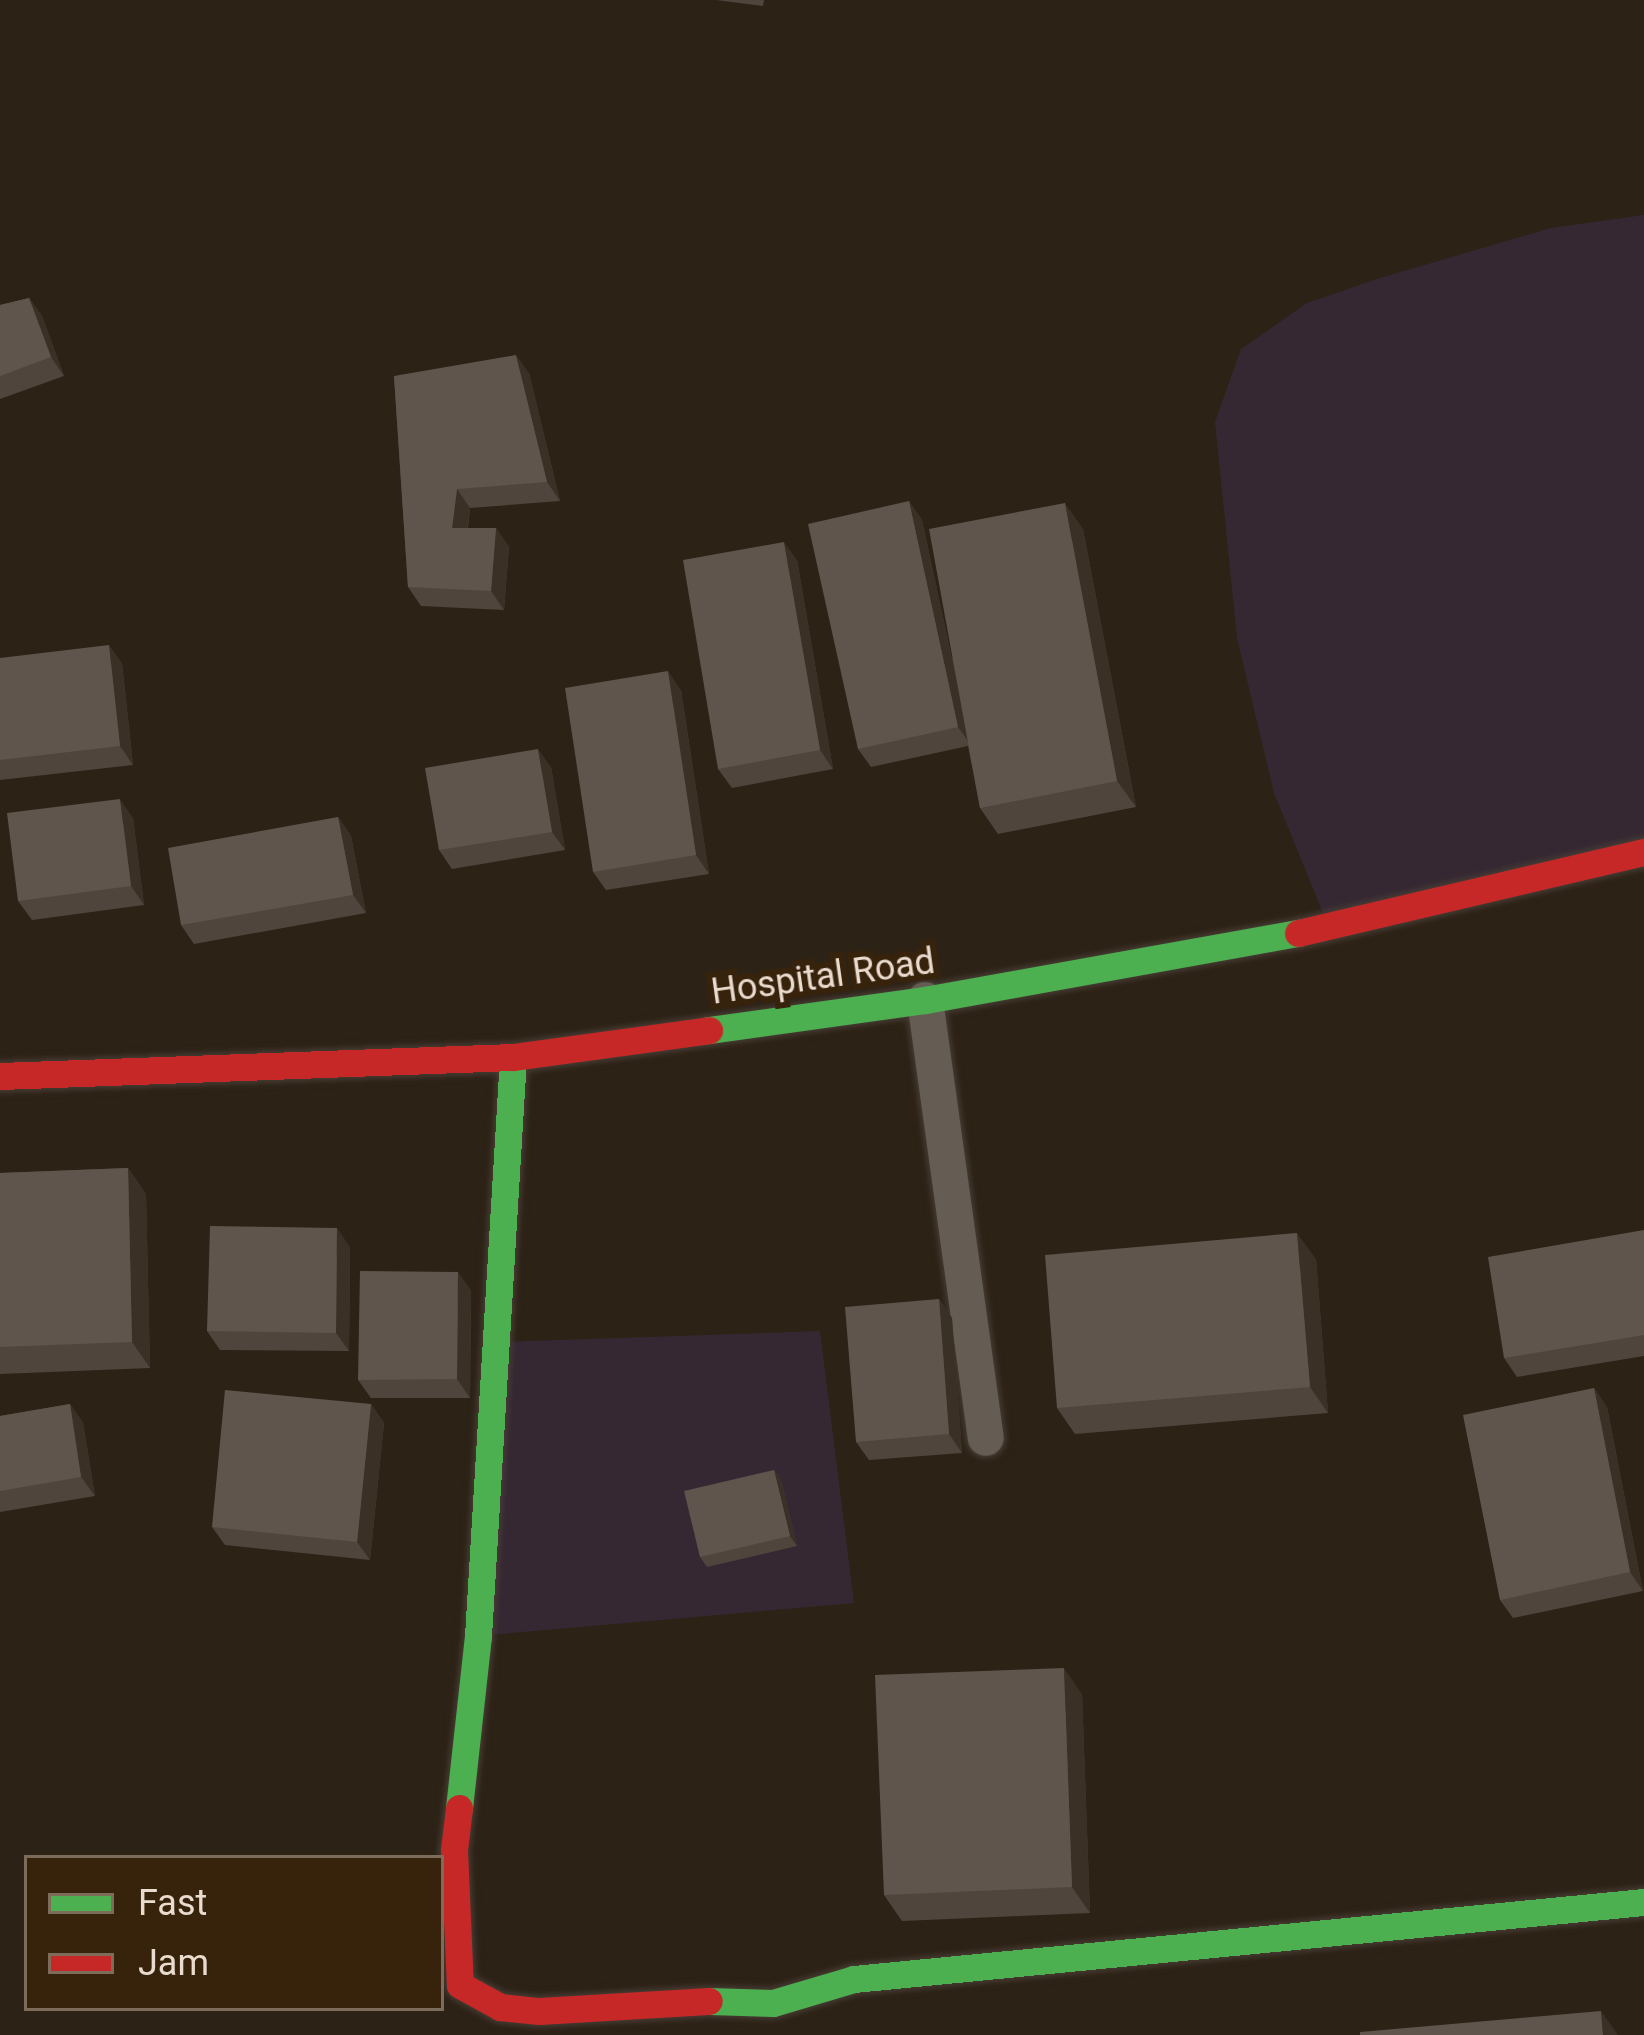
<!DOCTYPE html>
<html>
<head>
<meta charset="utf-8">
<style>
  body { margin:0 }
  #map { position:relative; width:1644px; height:2035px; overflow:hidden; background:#2d2216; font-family:Roboto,sans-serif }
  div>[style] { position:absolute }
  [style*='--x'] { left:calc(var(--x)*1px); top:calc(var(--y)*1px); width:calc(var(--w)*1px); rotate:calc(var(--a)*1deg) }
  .industrial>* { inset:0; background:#362833 }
  .roads { filter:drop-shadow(0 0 3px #473d35) drop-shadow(0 0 3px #473d35) }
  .lane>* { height:36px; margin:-18px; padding:0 18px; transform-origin:18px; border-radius:18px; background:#655c53 }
  .fast>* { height:27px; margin:-13.5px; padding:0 13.5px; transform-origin:13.5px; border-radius:13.5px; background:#4caf50 }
  .jam>* { height:27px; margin:-13.5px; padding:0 13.5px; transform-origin:13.5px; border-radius:13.5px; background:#c62828 }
  .wall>* { inset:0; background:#50453c }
  .shaded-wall>* { inset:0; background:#3b3026 }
  .building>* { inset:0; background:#60554c }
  span { translate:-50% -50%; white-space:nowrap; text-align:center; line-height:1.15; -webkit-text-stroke:12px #37220c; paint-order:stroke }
  .street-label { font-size:36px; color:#e9dbce }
  .legend { position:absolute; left:24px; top:1855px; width:420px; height:156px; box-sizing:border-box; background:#37220c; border:3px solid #7e6c5a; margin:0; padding:15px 21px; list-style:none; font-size:36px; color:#e9dbce }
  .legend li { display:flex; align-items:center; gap:24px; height:60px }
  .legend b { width:60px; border:3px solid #7e6c5a }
</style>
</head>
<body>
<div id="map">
  <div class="industrial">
    <i style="clip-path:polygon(1644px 215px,1644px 852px,1329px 928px,1274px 793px,1237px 638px,1215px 422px,1241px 349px,1307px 303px,1380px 278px,1551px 228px)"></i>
    <i style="clip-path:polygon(820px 1331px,854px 1603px,478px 1636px,497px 1342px)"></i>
  </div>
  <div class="roads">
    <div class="lane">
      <i style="--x:925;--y:1000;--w:442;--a:82.1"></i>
    </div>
    <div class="fast">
      <i style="--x:709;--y:1030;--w:218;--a:-7.9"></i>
      <i style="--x:925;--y:1000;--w:379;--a:-10.2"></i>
      <i style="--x:459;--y:1808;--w:173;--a:-83.7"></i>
      <i style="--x:478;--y:1636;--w:580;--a:-86.54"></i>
      <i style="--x:709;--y:2001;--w:64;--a:1.8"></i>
      <i style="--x:773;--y:2003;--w:84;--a:-16.5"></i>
      <i style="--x:854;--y:1979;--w:794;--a:-5.57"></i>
    </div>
    <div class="jam">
      <i style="--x:1298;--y:933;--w:355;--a:-13.2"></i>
      <i style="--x:0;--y:1076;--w:513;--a:-2.12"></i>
      <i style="--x:513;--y:1057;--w:198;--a:-7.8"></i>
      <i style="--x:459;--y:1808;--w:42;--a:96.8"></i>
      <i style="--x:454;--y:1850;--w:135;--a:87.5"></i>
      <i style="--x:460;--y:1985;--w:46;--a:28.8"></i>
      <i style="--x:500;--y:2007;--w:39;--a:6"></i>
      <i style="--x:539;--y:2011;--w:170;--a:-3.4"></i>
    </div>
  </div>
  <div class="wall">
    <i style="clip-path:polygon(716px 0,764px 0,763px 6px)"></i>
    <i style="clip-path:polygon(29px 298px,42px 316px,64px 376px,0 399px,0 305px)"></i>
    <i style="clip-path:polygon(529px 373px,560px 501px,470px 508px,468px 528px,496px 528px,509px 547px,504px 610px,421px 606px,408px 587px,394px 376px)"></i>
    <i style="clip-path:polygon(909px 501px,922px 520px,952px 659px,1083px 529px,1136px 807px,998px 834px,980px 808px,968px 746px,871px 767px,858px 749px)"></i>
    <i style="clip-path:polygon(797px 560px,833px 769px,732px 788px,718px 769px)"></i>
    <i style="clip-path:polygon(0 658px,122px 663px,133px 765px,0 780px)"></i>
    <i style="clip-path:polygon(681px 690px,709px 874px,606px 890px,593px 872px)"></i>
    <i style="clip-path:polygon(551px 767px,565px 850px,452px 869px,439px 850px)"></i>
    <i style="clip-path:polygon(338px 817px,351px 836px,366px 913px,194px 944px,181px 925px)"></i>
    <i style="clip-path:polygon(133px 818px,144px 905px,32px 920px,18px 901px)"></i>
    <i style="clip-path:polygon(128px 1168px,146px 1194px,150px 1368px,0 1374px,0 1173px)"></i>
    <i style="clip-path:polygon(1644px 1230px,1644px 1356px,1517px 1377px,1504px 1358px)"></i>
    <i style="clip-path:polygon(350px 1247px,349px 1351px,220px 1350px,207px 1331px)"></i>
    <i style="clip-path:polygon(1316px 1259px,1328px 1413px,1075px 1434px,1057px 1408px)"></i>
    <i style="clip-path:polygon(471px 1290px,470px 1398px,371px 1398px,358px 1380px)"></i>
    <i style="clip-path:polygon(939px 1299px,952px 1318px,962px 1453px,869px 1460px,856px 1442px)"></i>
    <i style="clip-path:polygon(1594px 1388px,1607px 1407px,1643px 1591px,1513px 1618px,1500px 1600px)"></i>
    <i style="clip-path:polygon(70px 1404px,83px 1423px,95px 1496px,0 1512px,0 1416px)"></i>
    <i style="clip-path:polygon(371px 1404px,384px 1423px,370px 1560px,225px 1545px,212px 1527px)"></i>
    <i style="clip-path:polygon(774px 1470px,781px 1480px,797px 1546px,707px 1567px,700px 1557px)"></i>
    <i style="clip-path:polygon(1082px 1694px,1090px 1913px,902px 1921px,884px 1895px)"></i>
  </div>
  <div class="shaded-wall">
    <i style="clip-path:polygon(29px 298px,42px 316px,64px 376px,51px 357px)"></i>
    <i style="clip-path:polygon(516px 355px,529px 373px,560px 501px,547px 482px)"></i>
    <i style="clip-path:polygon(457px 489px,470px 508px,465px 547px,452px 528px)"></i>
    <i style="clip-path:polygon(909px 501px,922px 520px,971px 745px,958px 727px)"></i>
    <i style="clip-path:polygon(1065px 503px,1083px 529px,1136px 807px,1117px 781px)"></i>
    <i style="clip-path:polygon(496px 528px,509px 547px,504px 610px,491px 591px)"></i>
    <i style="clip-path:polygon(784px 542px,797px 560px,833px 769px,820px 750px)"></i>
    <i style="clip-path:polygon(109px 645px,122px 663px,133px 765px,120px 746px)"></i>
    <i style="clip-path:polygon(668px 671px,681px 690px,709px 874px,696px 855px)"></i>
    <i style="clip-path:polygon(538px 749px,551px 767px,565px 850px,552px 832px)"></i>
    <i style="clip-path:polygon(120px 799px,133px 818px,144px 905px,131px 886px)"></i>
    <i style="clip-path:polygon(338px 817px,351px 836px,366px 913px,353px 895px)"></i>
    <i style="clip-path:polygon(128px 1168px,146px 1194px,150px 1368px,132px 1342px)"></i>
    <i style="clip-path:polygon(337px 1228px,350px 1247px,349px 1351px,336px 1333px)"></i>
    <i style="clip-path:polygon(1297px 1233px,1316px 1259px,1328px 1413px,1310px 1387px)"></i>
    <i style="clip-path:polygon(458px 1272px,471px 1290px,470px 1398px,457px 1379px)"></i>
    <i style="clip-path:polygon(939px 1299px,952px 1318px,962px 1453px,949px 1434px)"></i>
    <i style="clip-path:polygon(1594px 1388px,1607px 1407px,1643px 1591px,1630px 1572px)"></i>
    <i style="clip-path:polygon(70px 1404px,83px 1423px,95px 1496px,81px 1477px)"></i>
    <i style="clip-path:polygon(371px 1404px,384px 1423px,370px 1560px,357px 1542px)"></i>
    <i style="clip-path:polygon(774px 1470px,781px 1480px,797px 1546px,790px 1536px)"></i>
    <i style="clip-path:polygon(1064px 1668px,1082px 1694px,1090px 1913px,1072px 1887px)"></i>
    <i style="clip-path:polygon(1601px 2011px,1618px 2035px,1603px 2035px)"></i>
  </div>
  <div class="building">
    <i style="clip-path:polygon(29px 298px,51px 357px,0 376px,0 305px)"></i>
    <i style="clip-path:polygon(516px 355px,547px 482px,457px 489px,452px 528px,496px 528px,491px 591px,408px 587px,394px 376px)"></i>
    <i style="clip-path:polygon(909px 501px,958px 727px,858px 749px,808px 524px)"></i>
    <i style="clip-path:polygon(1065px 503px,1117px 781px,980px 808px,929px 529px)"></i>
    <i style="clip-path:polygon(784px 542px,820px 750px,718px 769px,683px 560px)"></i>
    <i style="clip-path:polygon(109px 645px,120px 746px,0 760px,0 658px)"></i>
    <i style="clip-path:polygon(668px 671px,696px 855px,593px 872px,565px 688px)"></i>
    <i style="clip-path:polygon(538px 749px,552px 832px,439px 850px,425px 768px)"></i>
    <i style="clip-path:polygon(120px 799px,131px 886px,18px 901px,7px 813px)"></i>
    <i style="clip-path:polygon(338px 817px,353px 895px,181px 925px,168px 848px)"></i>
    <i style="clip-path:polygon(128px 1168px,132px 1342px,0 1347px,0 1173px)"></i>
    <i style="clip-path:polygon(210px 1226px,337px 1228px,336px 1333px,207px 1331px)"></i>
    <i style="clip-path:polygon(1644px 1230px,1644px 1335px,1504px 1358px,1488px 1257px)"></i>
    <i style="clip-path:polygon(1297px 1233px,1310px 1387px,1057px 1408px,1045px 1255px)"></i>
    <i style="clip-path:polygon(360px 1271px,458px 1272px,457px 1379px,358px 1380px)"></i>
    <i style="clip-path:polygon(939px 1299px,949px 1434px,856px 1442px,845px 1307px)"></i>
    <i style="clip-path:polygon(1594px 1388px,1630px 1572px,1500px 1600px,1463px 1415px)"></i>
    <i style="clip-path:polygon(225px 1390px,371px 1404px,357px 1542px,212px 1527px)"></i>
    <i style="clip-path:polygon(70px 1404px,81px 1477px,0 1491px,0 1416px)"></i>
    <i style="clip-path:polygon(774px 1470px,790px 1536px,700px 1557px,684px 1491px)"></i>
    <i style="clip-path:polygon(1064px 1668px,1072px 1887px,884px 1895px,875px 1675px)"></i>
    <i style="clip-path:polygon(1601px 2011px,1603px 2035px,1360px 2035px,1360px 2032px)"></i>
  </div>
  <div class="street-label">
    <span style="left:823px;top:977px;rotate:-8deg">Hospital Road</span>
  </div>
  <ul class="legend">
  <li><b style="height:15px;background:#4caf50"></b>Fast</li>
  <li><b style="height:15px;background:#c62828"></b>Jam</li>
  </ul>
</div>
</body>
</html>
